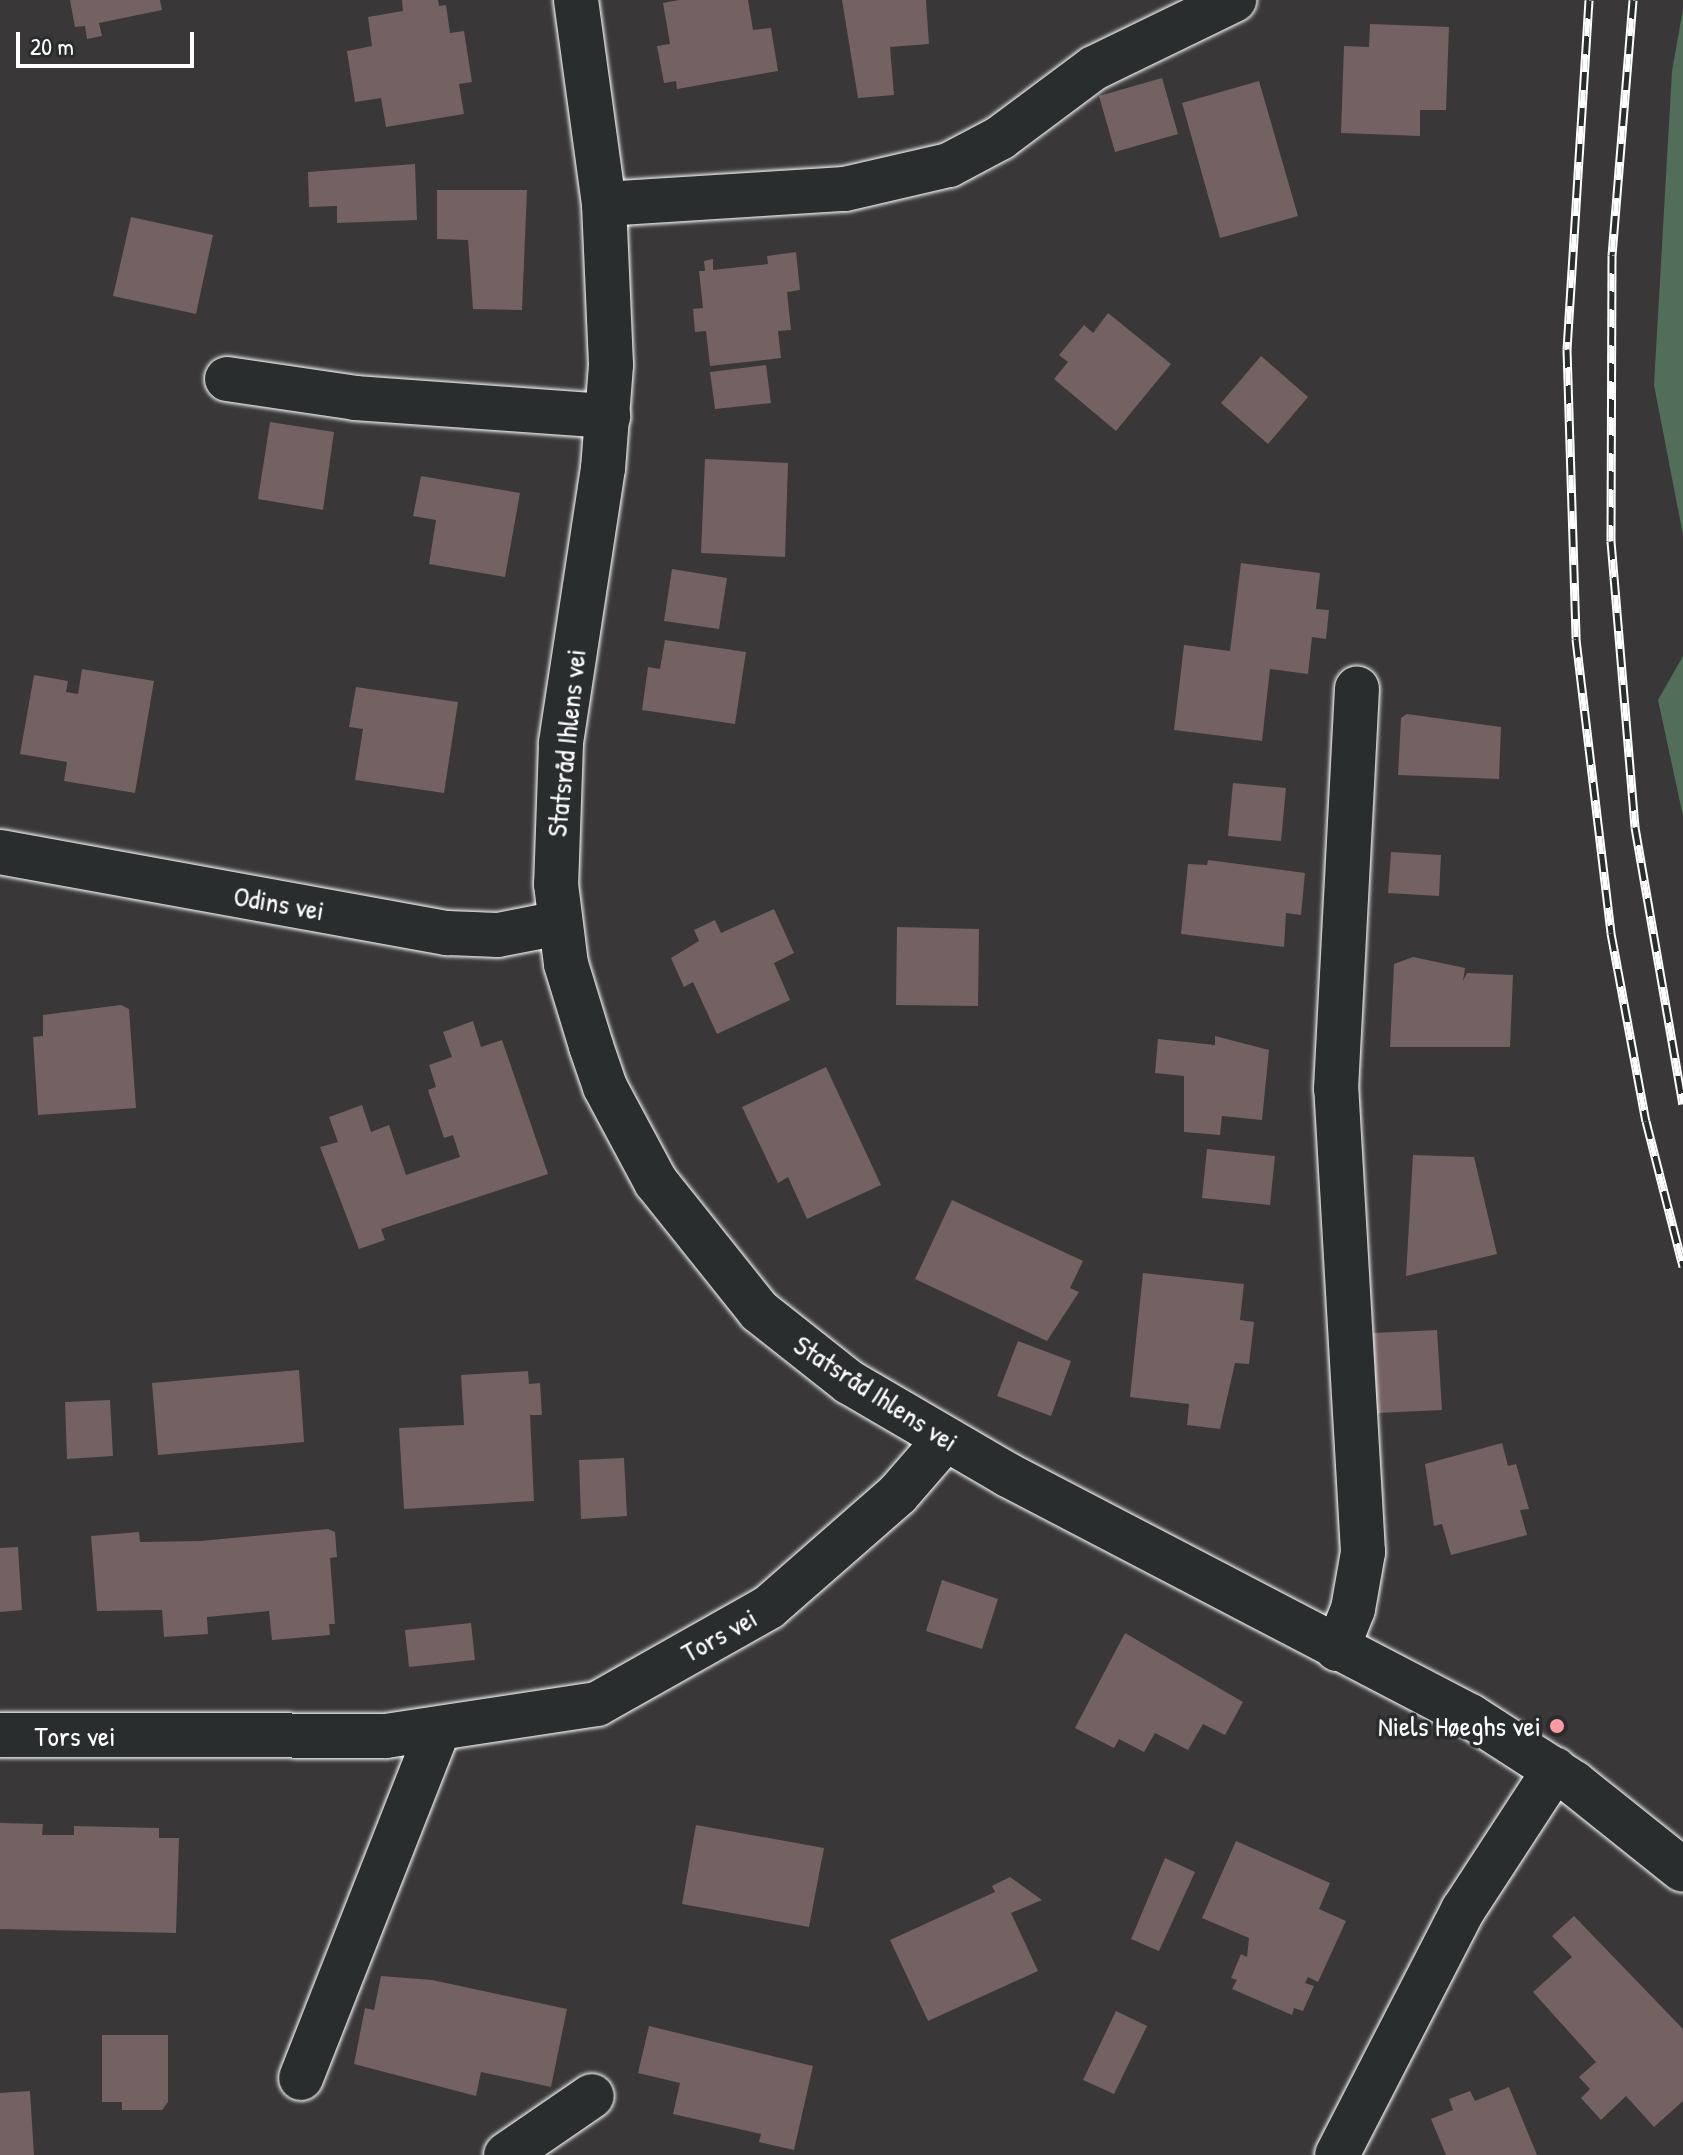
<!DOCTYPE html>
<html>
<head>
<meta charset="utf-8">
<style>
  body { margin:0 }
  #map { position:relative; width:1683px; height:2155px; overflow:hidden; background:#393738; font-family:"Patrick Hand",sans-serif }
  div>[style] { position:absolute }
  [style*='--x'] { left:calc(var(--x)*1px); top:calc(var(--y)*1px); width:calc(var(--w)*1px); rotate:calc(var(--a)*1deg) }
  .green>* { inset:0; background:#536d5b }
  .building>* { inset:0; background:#746161 }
  .roads { filter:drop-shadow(0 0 2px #fff) drop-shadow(0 0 2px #fff) }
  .minor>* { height:44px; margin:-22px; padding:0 22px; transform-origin:22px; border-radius:22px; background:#2a2d2e }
  .rail>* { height:9px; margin-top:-4.5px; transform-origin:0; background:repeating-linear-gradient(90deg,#2a2d2e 0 18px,#fff 0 36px); box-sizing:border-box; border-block:2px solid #fff }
  .dots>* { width:22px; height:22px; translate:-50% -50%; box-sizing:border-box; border:4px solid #2a2d2e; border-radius:50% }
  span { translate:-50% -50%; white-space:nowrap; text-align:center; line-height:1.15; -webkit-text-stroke:7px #2a2d2e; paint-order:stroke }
  .street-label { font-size:28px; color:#fff }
  .poi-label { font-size:28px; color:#fff }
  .right { translate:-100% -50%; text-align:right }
  .scale { position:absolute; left:16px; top:32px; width:178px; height:36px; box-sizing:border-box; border:4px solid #fff; border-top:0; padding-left:10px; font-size:24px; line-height:28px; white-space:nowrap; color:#fff; -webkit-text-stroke:6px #2a2d2e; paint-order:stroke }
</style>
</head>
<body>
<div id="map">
  <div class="green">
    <i style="clip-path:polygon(1683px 9px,1683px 535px,1654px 385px,1672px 71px)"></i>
    <i style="clip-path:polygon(1683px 656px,1683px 816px,1658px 700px)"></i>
  </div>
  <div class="building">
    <i style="clip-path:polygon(70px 0,160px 0,162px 10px,99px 23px,102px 36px,87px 39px,85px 26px,75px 27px)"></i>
    <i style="clip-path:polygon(402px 0,438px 0,439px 6px,446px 5px,450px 33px,464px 31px,472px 82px,459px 84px,464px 114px,386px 127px,381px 98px,355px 102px,347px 51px,372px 46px,368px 17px,403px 11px)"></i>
    <i style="clip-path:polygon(679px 0,748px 0,753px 30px,771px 28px,778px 71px,677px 89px,676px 81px,664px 83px,657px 46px,670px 44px,663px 3px)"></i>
    <i style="clip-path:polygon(842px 0,926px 0,929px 44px,890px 47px,894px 95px,858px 98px)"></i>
    <i style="clip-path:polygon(1370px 24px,1449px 27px,1446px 110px,1420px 110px,1420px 136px,1341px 133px,1344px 46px,1369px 47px)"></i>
    <i style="clip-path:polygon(1162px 78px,1178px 134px,1115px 152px,1099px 96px)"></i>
    <i style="clip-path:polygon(1259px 81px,1298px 216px,1220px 238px,1182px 103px)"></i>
    <i style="clip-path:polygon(415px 164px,417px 220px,337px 223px,337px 206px,309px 207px,308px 172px)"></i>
    <i style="clip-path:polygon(437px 190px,527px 190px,522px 310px,473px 309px,468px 240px,437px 239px)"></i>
    <i style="clip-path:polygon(131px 217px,213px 235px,196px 314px,113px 296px)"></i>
    <i style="clip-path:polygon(796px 252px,800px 290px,787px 292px,791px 330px,778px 331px,781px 358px,710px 366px,706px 331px,695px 332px,693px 309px,703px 308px,699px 271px,705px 271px,704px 261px,713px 259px,713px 270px,768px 264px,767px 256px)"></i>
    <i style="clip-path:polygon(1108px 313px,1171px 364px,1116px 431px,1054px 379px,1068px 362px,1059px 355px,1084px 325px,1093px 333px)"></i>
    <i style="clip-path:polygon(1261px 356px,1308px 397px,1268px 444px,1221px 403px)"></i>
    <i style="clip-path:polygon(766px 365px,771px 403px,715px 409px,710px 372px)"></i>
    <i style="clip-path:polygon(270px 422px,334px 432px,323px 510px,258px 499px)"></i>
    <i style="clip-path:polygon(705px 459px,788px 463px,785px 557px,701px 553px)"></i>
    <i style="clip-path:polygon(421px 476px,520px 493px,505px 577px,429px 564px,436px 520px,413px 516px)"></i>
    <i style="clip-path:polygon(1241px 563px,1320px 573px,1316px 609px,1329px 610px,1326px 639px,1312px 637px,1308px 674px,1270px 669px,1262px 741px,1174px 730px,1184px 645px,1230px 651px)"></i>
    <i style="clip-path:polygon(672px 569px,727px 578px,719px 629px,664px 621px)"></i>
    <i style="clip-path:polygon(665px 640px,746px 652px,735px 724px,642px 710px,648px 667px,660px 669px)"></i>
    <i style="clip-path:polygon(82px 669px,154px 681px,135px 793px,64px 781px,67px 762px,20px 754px,34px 675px,68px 681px,66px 692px,78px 694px)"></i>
    <i style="clip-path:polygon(356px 687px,458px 702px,444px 793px,355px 780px,363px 729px,349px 727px)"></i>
    <i style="clip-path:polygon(1407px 714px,1501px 727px,1499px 779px,1398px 775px,1401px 718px)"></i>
    <i style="clip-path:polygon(1233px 783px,1286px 788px,1281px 841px,1228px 836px)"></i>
    <i style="clip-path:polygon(1391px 852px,1441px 855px,1439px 896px,1388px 893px)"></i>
    <i style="clip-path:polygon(1208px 860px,1305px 873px,1301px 915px,1286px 913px,1284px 947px,1181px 934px,1188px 864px,1207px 865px)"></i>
    <i style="clip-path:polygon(774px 909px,794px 953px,774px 963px,790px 1000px,717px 1034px,693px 982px,684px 987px,671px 958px,699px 941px,694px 930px,715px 920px,721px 933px)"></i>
    <i style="clip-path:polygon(897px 927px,979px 929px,978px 1006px,896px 1005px)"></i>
    <i style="clip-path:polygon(1413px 957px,1465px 968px,1463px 981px,1467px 973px,1513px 975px,1510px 1047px,1390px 1047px,1394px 964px)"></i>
    <i style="clip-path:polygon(121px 1005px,129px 1009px,136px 1108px,38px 1115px,33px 1037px,43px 1036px,43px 1015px)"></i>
    <i style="clip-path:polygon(473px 1021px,481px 1047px,502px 1040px,548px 1174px,381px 1229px,385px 1240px,359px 1249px,320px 1147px,338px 1142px,329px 1117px,362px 1105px,371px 1132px,389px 1125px,406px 1175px,460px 1157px,453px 1135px,444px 1138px,428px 1090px,436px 1087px,429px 1065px,452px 1057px,443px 1032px)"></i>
    <i style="clip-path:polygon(1215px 1036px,1269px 1050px,1262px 1120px,1222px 1116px,1220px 1135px,1184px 1132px,1184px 1076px,1155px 1073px,1158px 1039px,1215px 1045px)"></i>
    <i style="clip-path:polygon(826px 1067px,881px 1185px,807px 1219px,788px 1177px,778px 1183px,742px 1107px)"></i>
    <i style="clip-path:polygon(1207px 1149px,1275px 1156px,1270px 1205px,1202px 1198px)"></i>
    <i style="clip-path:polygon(1413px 1155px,1474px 1157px,1497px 1254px,1406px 1276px)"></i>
    <i style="clip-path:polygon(952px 1200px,1083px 1261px,1070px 1288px,1079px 1292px,1047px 1341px,915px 1279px)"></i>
    <i style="clip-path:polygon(1143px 1273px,1244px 1284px,1240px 1320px,1254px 1322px,1249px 1364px,1235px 1363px,1220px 1429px,1187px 1425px,1189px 1404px,1130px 1397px)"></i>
    <i style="clip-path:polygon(1437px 1330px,1442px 1410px,1377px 1413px,1373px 1333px)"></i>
    <i style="clip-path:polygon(1018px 1341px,1071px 1361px,1051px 1416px,997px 1396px)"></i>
    <i style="clip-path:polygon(299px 1370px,304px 1442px,158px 1455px,152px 1383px)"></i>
    <i style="clip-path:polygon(528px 1371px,529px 1384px,540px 1383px,542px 1415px,530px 1415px,534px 1501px,404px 1509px,399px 1428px,464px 1425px,461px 1375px)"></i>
    <i style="clip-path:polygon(110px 1400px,113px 1456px,67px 1459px,65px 1402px)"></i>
    <i style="clip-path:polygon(1502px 1443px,1508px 1466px,1516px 1464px,1529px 1509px,1520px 1510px,1527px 1535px,1451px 1555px,1442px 1524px,1434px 1526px,1425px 1464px)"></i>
    <i style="clip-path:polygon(624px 1458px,627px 1516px,581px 1519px,579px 1460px)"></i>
    <i style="clip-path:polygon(328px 1529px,335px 1532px,337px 1557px,330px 1558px,335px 1624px,329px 1624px,330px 1635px,272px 1640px,269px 1611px,207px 1617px,208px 1634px,164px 1637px,162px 1610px,97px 1611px,91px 1536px,139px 1532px,140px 1542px,200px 1541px)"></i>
    <i style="clip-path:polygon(18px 1547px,22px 1610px,0 1612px,0 1548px)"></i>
    <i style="clip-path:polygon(942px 1580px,998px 1599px,982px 1649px,926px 1631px)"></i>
    <i style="clip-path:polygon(471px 1623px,475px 1660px,409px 1667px,405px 1630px)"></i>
    <i style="clip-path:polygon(1125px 1633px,1243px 1702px,1225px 1735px,1203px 1724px,1188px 1750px,1155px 1733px,1144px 1752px,1119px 1739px,1114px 1748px,1075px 1728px)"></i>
    <i style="clip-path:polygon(0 1823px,43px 1824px,42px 1835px,74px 1835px,74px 1826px,159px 1828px,159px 1838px,179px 1838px,176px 1933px,0 1929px)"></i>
    <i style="clip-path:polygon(696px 1825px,824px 1848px,809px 1927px,682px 1904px)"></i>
    <i style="clip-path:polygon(1236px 1841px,1330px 1883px,1319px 1909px,1346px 1921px,1318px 1982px,1308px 1977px,1305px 1983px,1314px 1986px,1303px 2011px,1294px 2008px,1292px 2015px,1232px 1989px,1237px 1980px,1231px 1978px,1241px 1954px,1247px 1957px,1249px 1938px,1202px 1918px)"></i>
    <i style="clip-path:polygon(1165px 1858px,1195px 1872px,1159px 1951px,1131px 1939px)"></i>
    <i style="clip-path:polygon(1010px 1877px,1042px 1900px,1011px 1913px,1038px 1971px,928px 2021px,890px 1940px,995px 1892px,992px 1886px)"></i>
    <i style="clip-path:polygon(1574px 1916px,1683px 2029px,1683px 2101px,1654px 2127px,1626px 2096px,1601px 2120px,1581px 2098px,1590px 2089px,1579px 2077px,1596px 2062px,1533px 1992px,1572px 1957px,1552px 1936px)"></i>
    <i style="clip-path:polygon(381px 1976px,432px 1980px,567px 2009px,551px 2087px,481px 2072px,476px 2096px,354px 2064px,365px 2008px,374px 2010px)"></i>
    <i style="clip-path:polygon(1116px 2011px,1147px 2026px,1114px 2094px,1083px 2080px)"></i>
    <i style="clip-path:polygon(649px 2026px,813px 2066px,794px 2150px,759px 2142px,761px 2134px,673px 2114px,680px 2083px,638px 2073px)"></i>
    <i style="clip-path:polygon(102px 2035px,168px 2035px,168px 2102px,162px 2110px,122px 2110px,122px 2102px,102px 2102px)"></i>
    <i style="clip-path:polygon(1509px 2087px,1537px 2155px,1446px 2155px,1431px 2119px,1453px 2110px,1449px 2099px,1470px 2091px,1475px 2101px)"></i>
    <i style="clip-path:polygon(30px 2091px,34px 2155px,0 2155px,0 2093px)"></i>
  </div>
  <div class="roads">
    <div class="minor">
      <i style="--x:576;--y:0;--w:206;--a:82.2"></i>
      <i style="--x:604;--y:204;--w:161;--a:87.5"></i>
      <i style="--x:611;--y:365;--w:103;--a:94.4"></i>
      <i style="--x:603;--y:468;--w:279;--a:98.7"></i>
      <i style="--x:561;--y:744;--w:140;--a:92"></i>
      <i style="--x:556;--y:884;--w:81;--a:82.9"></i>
      <i style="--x:566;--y:964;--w:86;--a:73"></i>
      <i style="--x:591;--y:1046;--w:43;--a:71.1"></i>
      <i style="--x:605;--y:1087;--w:108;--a:61.8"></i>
      <i style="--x:656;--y:1182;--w:165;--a:51.4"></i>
      <i style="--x:759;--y:1311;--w:115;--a:38.3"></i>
      <i style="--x:849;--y:1382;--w:184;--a:30.3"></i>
      <i style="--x:1008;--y:1475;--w:521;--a:27.55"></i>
      <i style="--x:1470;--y:1716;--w:124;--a:32.8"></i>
      <i style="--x:1574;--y:1783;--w:139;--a:38.6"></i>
      <i style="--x:604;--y:204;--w:241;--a:-3.6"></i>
      <i style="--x:845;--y:189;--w:107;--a:-13"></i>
      <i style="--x:949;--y:165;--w:58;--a:-27.9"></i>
      <i style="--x:1000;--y:138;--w:117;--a:-36.7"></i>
      <i style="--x:1094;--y:68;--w:156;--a:-25.9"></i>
      <i style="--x:227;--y:379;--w:129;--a:8.4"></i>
      <i style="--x:355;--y:398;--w:254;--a:4.1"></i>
      <i style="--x:0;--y:852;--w:454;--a:10.3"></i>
      <i style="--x:447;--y:933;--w:51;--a:2.2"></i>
      <i style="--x:498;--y:935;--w:62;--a:-11.1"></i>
      <i style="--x:1337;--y:1649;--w:43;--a:-68.2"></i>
      <i style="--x:1353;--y:1609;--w:58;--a:-80"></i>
      <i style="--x:1363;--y:1552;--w:464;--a:-93.3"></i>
      <i style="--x:1336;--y:1089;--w:401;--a:-87"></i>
      <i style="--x:0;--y:1735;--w:386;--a:0.1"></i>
      <i style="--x:386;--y:1736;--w:213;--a:-8.6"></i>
      <i style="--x:597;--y:1704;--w:197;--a:-29.4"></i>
      <i style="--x:769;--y:1607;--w:171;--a:-41.2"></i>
      <i style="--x:898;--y:1494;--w:72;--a:-49"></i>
      <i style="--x:301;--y:2078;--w:374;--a:-68.5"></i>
      <i style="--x:506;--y:2155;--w:104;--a:-34.5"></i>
      <i style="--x:1337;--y:2155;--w:276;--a:-62.8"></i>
      <i style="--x:1463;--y:1910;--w:168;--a:-56.9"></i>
    </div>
  </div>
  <div class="rail">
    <i style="--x:1589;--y:0;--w:350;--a:93.6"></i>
    <i style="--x:1567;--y:349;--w:290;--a:88.2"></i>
    <i style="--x:1576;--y:639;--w:296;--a:83.2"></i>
    <i style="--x:1611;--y:933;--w:191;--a:79.5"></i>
    <i style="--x:1646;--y:1121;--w:150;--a:75.7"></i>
    <i style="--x:1633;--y:0;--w:256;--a:94.7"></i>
    <i style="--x:1612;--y:255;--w:286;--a:90.2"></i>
    <i style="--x:1611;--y:541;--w:287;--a:85.2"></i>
    <i style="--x:1635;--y:827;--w:281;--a:80.2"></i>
  </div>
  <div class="dots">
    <i style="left:1557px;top:1726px;background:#ff9aa2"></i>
  </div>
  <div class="street-label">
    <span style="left:566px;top:743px;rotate:-84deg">Statsråd Ihlens vei</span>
    <span style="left:279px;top:903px;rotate:10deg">Odins vei</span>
    <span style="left:876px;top:1393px;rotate:33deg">Statsråd Ihlens vei</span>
    <span style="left:719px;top:1635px;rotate:-29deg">Tors vei</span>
    <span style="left:75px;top:1736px">Tors vei</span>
  </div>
  <div class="poi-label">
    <span class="right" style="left:1541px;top:1726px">Niels Høeghs vei</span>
  </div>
  <div class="scale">20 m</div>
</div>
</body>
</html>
